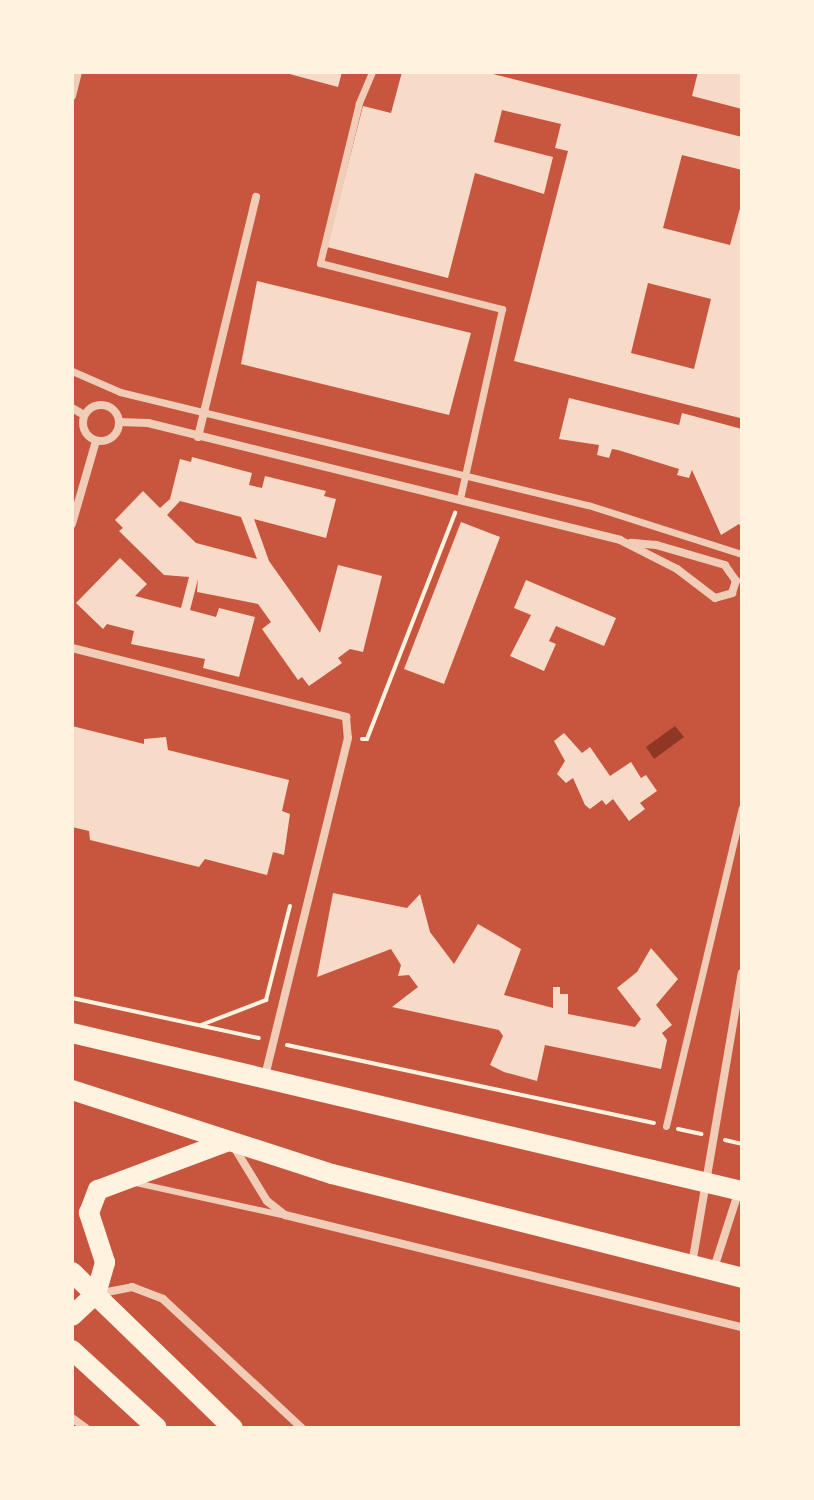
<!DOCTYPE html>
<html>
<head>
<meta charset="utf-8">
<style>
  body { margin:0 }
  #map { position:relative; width:814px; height:1500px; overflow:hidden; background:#c8553d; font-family:"Playfair Display",serif }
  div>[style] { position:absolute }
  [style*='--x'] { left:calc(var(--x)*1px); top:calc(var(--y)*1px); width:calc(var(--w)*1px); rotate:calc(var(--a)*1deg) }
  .water>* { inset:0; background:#8f3625 }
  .building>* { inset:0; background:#f7dbc8 }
  .path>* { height:4px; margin:-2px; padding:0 2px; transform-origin:2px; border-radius:2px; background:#fff3e0 }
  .service>* { height:6px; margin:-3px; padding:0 3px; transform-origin:3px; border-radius:3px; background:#f1ccb7 }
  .pedestrian>* { height:7px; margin:-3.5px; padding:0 3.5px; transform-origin:3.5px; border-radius:3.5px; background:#f1ccb7 }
  .minor>* { height:8px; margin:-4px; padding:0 4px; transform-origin:4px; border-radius:4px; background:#f1ccb7 }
  .minor>.ring { margin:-4px; padding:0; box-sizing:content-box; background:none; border:8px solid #f1ccb7; border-radius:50% }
  .trunk>* { height:20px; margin:-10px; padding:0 10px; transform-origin:10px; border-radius:10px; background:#fff3e0 }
  span { translate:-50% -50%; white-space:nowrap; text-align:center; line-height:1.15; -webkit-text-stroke:8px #fff3e0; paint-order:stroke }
  .frame { position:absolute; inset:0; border:74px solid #fff3e0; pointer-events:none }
</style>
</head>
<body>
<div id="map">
  <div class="water">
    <i style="clip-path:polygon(675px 726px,684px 737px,654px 759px,646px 747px)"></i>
  </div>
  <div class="building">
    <i style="clip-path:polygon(282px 72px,342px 72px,338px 87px)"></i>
    <i style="clip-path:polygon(evenodd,402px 72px,485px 72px,742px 137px,742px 170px,682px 155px,663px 228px,730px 245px,742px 201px,740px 418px,514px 361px,568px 151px,555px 148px,561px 124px,502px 110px,494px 142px,553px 157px,544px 194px,475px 173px,448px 278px,327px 247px,363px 106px,391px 113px,402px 72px,648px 283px,711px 299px,694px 369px,631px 353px,648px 283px)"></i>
    <i style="clip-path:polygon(698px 72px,742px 72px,742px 109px,692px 96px)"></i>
    <i style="clip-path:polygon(257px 281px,471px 333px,449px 415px,241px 364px)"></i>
    <i style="clip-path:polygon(569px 398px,679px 425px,682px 413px,742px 429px,742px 528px,739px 524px,721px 535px,692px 470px,689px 478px,677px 475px,679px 469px,618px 450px,612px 449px,609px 458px,597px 455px,599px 445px,559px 439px)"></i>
    <i style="clip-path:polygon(evenodd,192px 457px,252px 473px,249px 485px,262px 488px,265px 476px,326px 491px,324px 496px,336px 499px,326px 538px,254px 519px,269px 561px,320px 633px,338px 565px,382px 576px,363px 652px,350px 649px,338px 658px,342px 663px,309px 686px,302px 677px,298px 680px,262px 629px,271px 622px,258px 604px,197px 592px,198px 579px,190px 610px,216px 617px,219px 608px,255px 617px,239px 677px,203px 668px,205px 659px,131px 644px,134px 631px,107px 624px,103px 629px,76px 603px,120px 558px,147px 584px,135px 596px,181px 608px,189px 577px,164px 575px,119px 531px,123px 528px,115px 520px,143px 491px,160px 508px,170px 499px,180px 459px,191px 462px,192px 457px,180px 501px,241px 517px,257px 559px,196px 543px,167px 515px,180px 501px)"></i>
    <i style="clip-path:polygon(461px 522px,500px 537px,444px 684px,404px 669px)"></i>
    <i style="clip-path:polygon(526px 580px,616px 618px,604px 646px,556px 626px,549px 641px,556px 644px,544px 671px,510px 656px,531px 615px,514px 608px)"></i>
    <i style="clip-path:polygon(72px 726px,144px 744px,144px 739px,166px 737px,168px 750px,289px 780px,282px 811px,290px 814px,284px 855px,273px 852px,267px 875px,205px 859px,199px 867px,90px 840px,89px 831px,72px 827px)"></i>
    <i style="clip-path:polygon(564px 733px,582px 753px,590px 747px,610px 776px,631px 762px,641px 778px,646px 775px,657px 791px,640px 803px,645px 809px,629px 821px,613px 799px,606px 805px,602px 800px,590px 809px,585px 805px,573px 778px,566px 783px,557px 774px,565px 761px,554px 741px)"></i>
    <i style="clip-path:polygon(333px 893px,407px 908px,420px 894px,430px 932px,454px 964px,478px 924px,521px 949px,504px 995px,553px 1008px,553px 987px,560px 987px,560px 994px,568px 994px,568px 1014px,635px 1027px,641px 1019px,617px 988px,637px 972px,651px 948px,678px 979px,656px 1005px,672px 1025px,662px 1033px,667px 1040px,661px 1069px,545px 1045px,537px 1081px,504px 1072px,490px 1065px,503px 1036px,499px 1030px,392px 1007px,418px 987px,409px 975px,398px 976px,401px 965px,391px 949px,317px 977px)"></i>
  </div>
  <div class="path">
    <i style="--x:362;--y:739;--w:5;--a:0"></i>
    <i style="--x:367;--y:739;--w:243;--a:-68.7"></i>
    <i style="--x:72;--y:998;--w:191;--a:12.1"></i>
    <i style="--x:201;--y:1025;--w:70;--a:-21"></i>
    <i style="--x:266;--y:1000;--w:97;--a:-75.7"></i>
    <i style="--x:287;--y:1045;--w:375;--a:12"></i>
    <i style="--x:678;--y:1129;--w:24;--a:12"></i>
    <i style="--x:725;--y:1140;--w:17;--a:13"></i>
  </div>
  <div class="service">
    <i style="--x:136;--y:1183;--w:148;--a:12.4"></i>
  </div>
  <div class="pedestrian">
    <i style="--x:372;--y:72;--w:34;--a:113"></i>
    <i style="--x:359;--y:103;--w:165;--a:103.7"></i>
    <i style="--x:320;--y:263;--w:188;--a:14.2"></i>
    <i style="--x:502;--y:309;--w:195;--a:102.5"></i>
    <i style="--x:72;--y:371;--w:52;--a:23.6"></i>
    <i style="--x:120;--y:392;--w:481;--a:13.6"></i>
    <i style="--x:588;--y:505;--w:162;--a:17.7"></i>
    <i style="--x:666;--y:1126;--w:327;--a:-76.6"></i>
  </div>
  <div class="minor">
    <i style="--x:72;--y:96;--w:25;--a:-76"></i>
    <i class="ring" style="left:83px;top:405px;width:28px;height:28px"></i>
    <i style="--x:72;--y:408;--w:14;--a:30"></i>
    <i style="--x:119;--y:422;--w:29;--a:2"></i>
    <i style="--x:148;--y:423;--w:486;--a:13.9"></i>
    <i style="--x:620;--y:540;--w:64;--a:27"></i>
    <i style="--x:677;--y:569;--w:48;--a:37.3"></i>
    <i style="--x:715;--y:598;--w:18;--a:-16"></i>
    <i style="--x:732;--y:593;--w:13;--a:-72"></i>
    <i style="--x:736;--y:581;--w:19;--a:-125"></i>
    <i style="--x:725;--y:565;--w:72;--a:-163.8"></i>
    <i style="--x:656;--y:545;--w:25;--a:-175"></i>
    <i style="--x:198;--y:437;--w:247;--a:-76.4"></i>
    <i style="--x:72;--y:524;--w:86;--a:-73.9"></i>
    <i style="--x:72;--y:648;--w:283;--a:14.1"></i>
    <i style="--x:346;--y:717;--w:21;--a:85"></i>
    <i style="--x:348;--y:738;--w:349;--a:103.8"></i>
    <i style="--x:234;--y:1147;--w:63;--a:58.6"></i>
    <i style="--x:267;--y:1201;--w:23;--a:38"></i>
    <i style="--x:285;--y:1215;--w:471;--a:13.8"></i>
    <i style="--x:692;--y:1264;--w:295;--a:-80.3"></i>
    <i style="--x:714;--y:1268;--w:82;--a:-72.2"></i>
    <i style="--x:97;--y:1294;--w:36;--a:-11"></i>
    <i style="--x:132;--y:1287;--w:33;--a:21"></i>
    <i style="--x:163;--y:1299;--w:190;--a:42.9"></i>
    <i style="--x:72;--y:1418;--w:17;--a:36"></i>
  </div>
  <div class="trunk">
    <i style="--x:72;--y:1033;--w:688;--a:13.27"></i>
    <i style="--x:72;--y:1090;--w:273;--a:17.9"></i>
    <i style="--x:332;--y:1174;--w:423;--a:14.2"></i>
    <i style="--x:72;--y:1272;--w:224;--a:44.1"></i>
    <i style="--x:72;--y:1316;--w:33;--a:-43"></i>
    <i style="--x:96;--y:1294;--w:33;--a:-74"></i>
    <i style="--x:105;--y:1262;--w:52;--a:-108.1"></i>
    <i style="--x:89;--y:1213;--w:25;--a:-69"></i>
    <i style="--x:98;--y:1190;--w:137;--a:-20.6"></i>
    <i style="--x:72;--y:1350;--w:115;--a:42.5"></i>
  </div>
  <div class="frame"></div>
</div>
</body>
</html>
